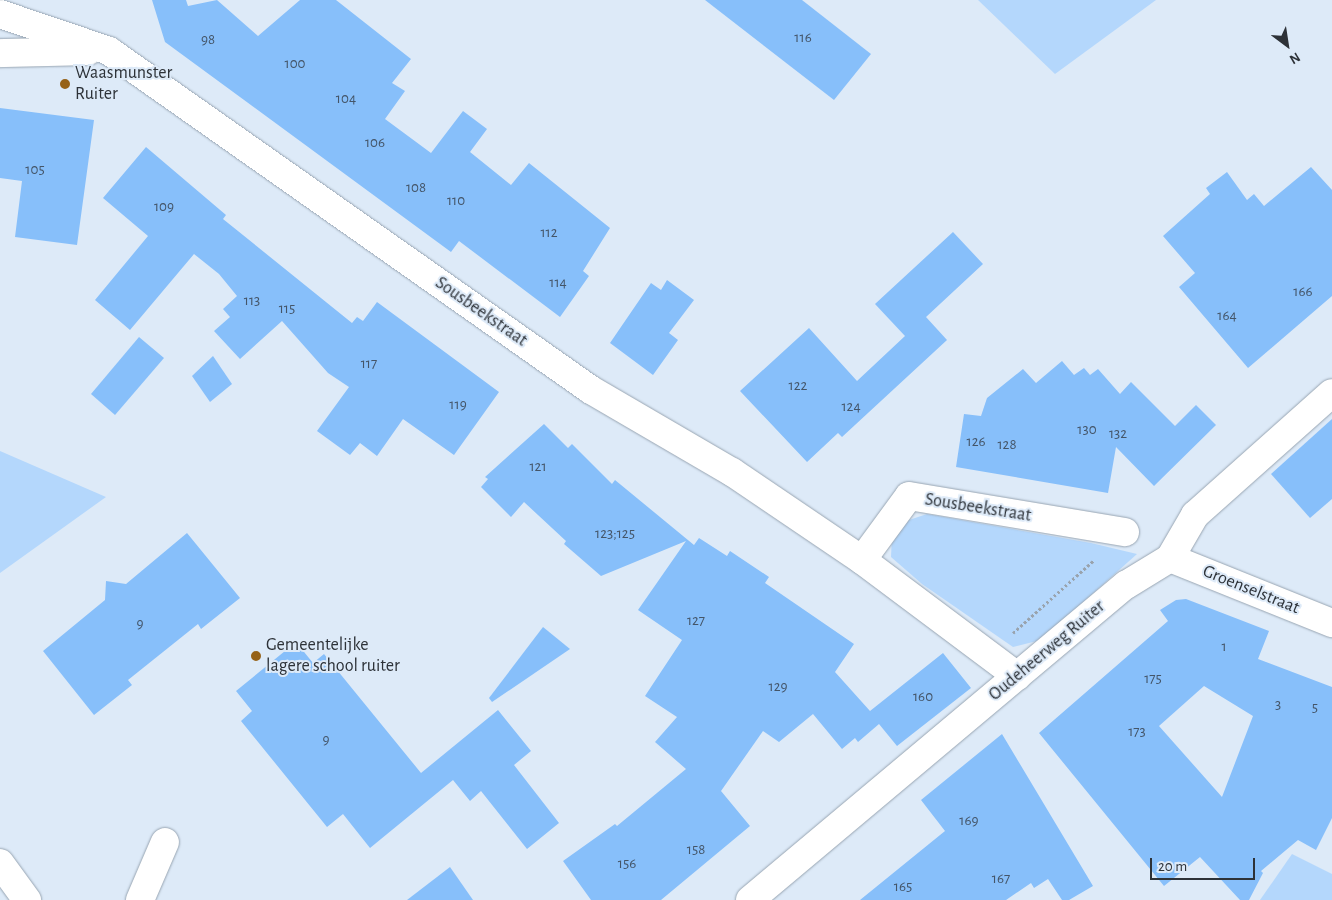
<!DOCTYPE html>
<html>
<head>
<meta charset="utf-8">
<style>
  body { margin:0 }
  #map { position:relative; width:1332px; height:900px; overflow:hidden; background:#ddeaf8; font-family:"Alegreya Sans",sans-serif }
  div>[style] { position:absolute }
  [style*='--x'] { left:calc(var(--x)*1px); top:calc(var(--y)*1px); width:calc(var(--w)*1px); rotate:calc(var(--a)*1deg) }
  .green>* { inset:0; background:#b4d7fc }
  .building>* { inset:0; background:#87bffa }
  .path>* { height:3px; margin-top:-1.5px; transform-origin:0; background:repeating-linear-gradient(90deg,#99a3ad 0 2.5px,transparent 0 5px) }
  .roads { filter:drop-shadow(0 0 1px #98a5b2) drop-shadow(0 0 1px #98a5b2) }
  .street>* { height:28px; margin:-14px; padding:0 14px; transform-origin:14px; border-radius:14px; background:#fff }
  .dots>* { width:14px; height:14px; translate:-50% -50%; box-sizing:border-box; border:2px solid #ddeaf8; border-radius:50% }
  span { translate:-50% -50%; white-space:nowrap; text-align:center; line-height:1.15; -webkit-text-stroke:4px #ddeaf8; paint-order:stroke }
  .number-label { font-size:15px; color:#445568 }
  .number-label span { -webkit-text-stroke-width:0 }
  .poi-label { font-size:18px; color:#2d3238 }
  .left { translate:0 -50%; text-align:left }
  .street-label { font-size:18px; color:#2d3238 }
  .north { position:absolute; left:1262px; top:20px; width:50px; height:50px; -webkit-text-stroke:4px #ddeaf8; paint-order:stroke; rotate:149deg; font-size:14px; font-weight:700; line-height:20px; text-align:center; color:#2d3238 }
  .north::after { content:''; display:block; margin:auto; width:18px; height:22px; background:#2d3238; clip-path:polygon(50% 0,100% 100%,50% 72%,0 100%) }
  .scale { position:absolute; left:1150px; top:858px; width:105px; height:22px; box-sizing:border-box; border:2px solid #2d3238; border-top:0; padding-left:6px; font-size:15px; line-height:18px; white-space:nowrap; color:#2d3238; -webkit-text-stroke:4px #ddeaf8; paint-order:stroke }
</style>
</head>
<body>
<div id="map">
  <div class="green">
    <i style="clip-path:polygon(978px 0,1156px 0,1055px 74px)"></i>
    <i style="clip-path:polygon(0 451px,106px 497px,0 573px)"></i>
    <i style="clip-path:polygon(927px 514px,1091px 543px,1137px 554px,1041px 640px,1013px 647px,922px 584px,891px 557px,892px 536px,909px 520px)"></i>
    <i style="clip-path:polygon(1292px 854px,1332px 874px,1332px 900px,1260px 900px)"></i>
  </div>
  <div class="building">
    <i style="clip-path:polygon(152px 0,186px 0,188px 6px,217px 0,258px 36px,300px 0,336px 0,411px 59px,392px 83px,405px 91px,385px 119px,431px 153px,463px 111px,487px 129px,470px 152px,511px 185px,529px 163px,610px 228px,583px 271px,589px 276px,560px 317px,459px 241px,451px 252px,165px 42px)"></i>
    <i style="clip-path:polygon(705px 0,802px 0,871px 54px,834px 100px)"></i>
    <i style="clip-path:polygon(0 108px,94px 120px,77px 245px,15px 237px,22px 181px,0 178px)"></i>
    <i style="clip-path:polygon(146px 147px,226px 215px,223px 219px,352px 323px,357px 317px,363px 321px,377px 302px,499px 392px,454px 455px,403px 419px,377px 456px,360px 443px,350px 455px,317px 431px,349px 387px,328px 373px,282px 321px,240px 359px,214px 331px,230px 317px,223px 309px,237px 296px,219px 274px,194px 254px,130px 330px,95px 300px,148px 236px,103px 198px)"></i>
    <i style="clip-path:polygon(1311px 167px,1332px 190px,1332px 296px,1248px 368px,1179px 287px,1195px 273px,1163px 236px,1210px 194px,1206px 188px,1227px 172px,1247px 200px,1254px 194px,1264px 206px)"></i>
    <i style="clip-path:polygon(953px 232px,983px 264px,926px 317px,947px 340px,842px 437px,838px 433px,807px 462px,740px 391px,809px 328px,857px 381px,905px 336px,875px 304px)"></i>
    <i style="clip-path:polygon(667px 280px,694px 300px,669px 333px,678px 340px,653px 375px,610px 343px,651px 283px,661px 290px)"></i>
    <i style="clip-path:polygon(139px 337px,164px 358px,115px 415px,91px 394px)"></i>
    <i style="clip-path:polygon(213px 356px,232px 384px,210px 402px,192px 376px)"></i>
    <i style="clip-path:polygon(1062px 361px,1074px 375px,1084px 368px,1090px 375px,1098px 369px,1120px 394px,1131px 382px,1175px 426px,1196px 405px,1216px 425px,1154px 486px,1116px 447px,1108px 493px,956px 467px,964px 414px,981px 416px,987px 398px,1023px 369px,1036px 383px)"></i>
    <i style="clip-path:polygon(1332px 419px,1332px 499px,1310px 518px,1271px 474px)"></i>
    <i style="clip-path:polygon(544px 424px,568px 448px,572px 444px,612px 484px,615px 480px,694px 545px,699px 538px,727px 556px,730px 551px,769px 577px,765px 583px,854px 644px,835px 672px,870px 711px,943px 653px,971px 688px,897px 746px,879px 724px,858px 742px,855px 738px,842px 749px,813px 714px,779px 742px,763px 731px,721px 791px,750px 826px,661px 900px,591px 900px,563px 861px,615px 824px,617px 826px,686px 769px,655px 742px,677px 717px,645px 696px,682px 640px,638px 610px,686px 541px,601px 576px,564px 544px,566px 541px,524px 502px,511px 517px,481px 487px,488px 479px,485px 477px)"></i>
    <i style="clip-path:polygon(187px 533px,240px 598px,201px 629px,198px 624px,128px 680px,132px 685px,94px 715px,43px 651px,105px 600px,106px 581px,126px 584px)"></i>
    <i style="clip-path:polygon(evenodd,1186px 599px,1269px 631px,1258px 659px,1332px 687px,1332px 818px,1316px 850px,1298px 840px,1261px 871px,1263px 873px,1249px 900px,1240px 900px,1200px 857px,1164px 886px,1039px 733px,1168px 621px,1160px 610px,1176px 600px,1186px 599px,1204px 686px,1253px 716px,1222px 797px,1159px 726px,1204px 686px)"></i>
    <i style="clip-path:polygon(543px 627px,570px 649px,492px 702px,489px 698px)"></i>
    <i style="clip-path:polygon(296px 642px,313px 663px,324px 654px,421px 773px,498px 710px,531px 751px,514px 765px,559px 823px,527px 849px,481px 791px,470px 801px,453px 780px,370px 848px,343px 814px,327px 827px,241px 721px,252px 711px,236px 691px)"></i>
    <i style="clip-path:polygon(1002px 734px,1093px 886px,1069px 900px,1062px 900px,1048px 879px,1034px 888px,1031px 883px,1006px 900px,860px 900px,945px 831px,921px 800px)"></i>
    <i style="clip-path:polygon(450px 867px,473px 900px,407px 900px)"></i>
  </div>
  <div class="path">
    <i style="--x:1013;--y:633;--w:109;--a:-42"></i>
  </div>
  <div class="roads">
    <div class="street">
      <i style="--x:0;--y:14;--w:115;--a:18.7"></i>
      <i style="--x:109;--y:51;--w:589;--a:35.12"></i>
      <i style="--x:591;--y:390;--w:163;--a:30.2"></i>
      <i style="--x:732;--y:472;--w:157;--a:34.1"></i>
      <i style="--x:862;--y:560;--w:194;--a:36.8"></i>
      <i style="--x:0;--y:53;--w:88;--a:-1.3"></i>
      <i style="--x:1170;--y:558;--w:175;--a:21.9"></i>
      <i style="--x:862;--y:560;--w:79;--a:-53.7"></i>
      <i style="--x:909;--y:496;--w:219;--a:9.5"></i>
      <i style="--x:0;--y:863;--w:46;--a:53.9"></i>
      <i style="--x:140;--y:900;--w:63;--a:-66.7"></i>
      <i style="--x:750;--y:900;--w:491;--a:-40"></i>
      <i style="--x:1126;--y:585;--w:52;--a:-31.5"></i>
      <i style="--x:1170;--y:558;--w:50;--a:-59.8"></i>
      <i style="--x:1195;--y:515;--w:183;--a:-41.7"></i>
    </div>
  </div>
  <div class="dots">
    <i style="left:65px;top:84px;background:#966218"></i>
    <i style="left:256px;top:656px;background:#966218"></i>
  </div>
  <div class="number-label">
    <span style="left:803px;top:38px">116</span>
    <span style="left:208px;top:40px">98</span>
    <span style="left:295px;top:64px">100</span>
    <span style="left:346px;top:99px">104</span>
    <span style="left:375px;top:143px">106</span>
    <span style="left:35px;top:170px">105</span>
    <span style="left:416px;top:188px">108</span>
    <span style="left:456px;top:201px">110</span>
    <span style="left:164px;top:207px">109</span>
    <span style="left:549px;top:233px">112</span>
    <span style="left:558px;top:283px">114</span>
    <span style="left:1303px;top:292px">166</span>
    <span style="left:252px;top:301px">113</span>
    <span style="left:287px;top:309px">115</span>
    <span style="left:1227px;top:316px">164</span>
    <span style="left:369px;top:364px">117</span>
    <span style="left:798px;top:386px">122</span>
    <span style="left:458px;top:405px">119</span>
    <span style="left:851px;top:407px">124</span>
    <span style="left:1087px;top:430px">130</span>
    <span style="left:1118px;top:434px">132</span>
    <span style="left:976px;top:442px">126</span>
    <span style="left:1007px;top:445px">128</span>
    <span style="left:538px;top:467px">121</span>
    <span style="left:615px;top:534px">123;125</span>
    <span style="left:696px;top:621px">127</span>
    <span style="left:140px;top:624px">9</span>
    <span style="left:1224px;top:647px">1</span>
    <span style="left:1153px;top:679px">175</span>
    <span style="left:778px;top:687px">129</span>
    <span style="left:923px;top:697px">160</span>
    <span style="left:1278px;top:705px">3</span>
    <span style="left:1315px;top:708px">5</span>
    <span style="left:1137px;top:732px">173</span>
    <span style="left:326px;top:740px">9</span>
    <span style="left:969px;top:821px">169</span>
    <span style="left:696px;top:850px">158</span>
    <span style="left:627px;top:864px">156</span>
    <span style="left:1001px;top:879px">167</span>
    <span style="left:903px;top:887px">165</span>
  </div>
  <div class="poi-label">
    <span class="left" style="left:75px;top:84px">Waasmunster<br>Ruiter</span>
    <span class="left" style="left:266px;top:656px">Gemeentelijke<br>lagere school ruiter</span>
  </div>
  <div class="street-label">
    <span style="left:481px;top:312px;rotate:35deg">Sousbeekstraat</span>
    <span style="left:978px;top:508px;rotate:9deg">Sousbeekstraat</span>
    <span style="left:1251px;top:590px;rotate:22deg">Groenselstraat</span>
    <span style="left:1047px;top:651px;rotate:-40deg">Oudeheerweg Ruiter</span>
  </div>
  <div class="north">N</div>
  <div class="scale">20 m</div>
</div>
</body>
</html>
